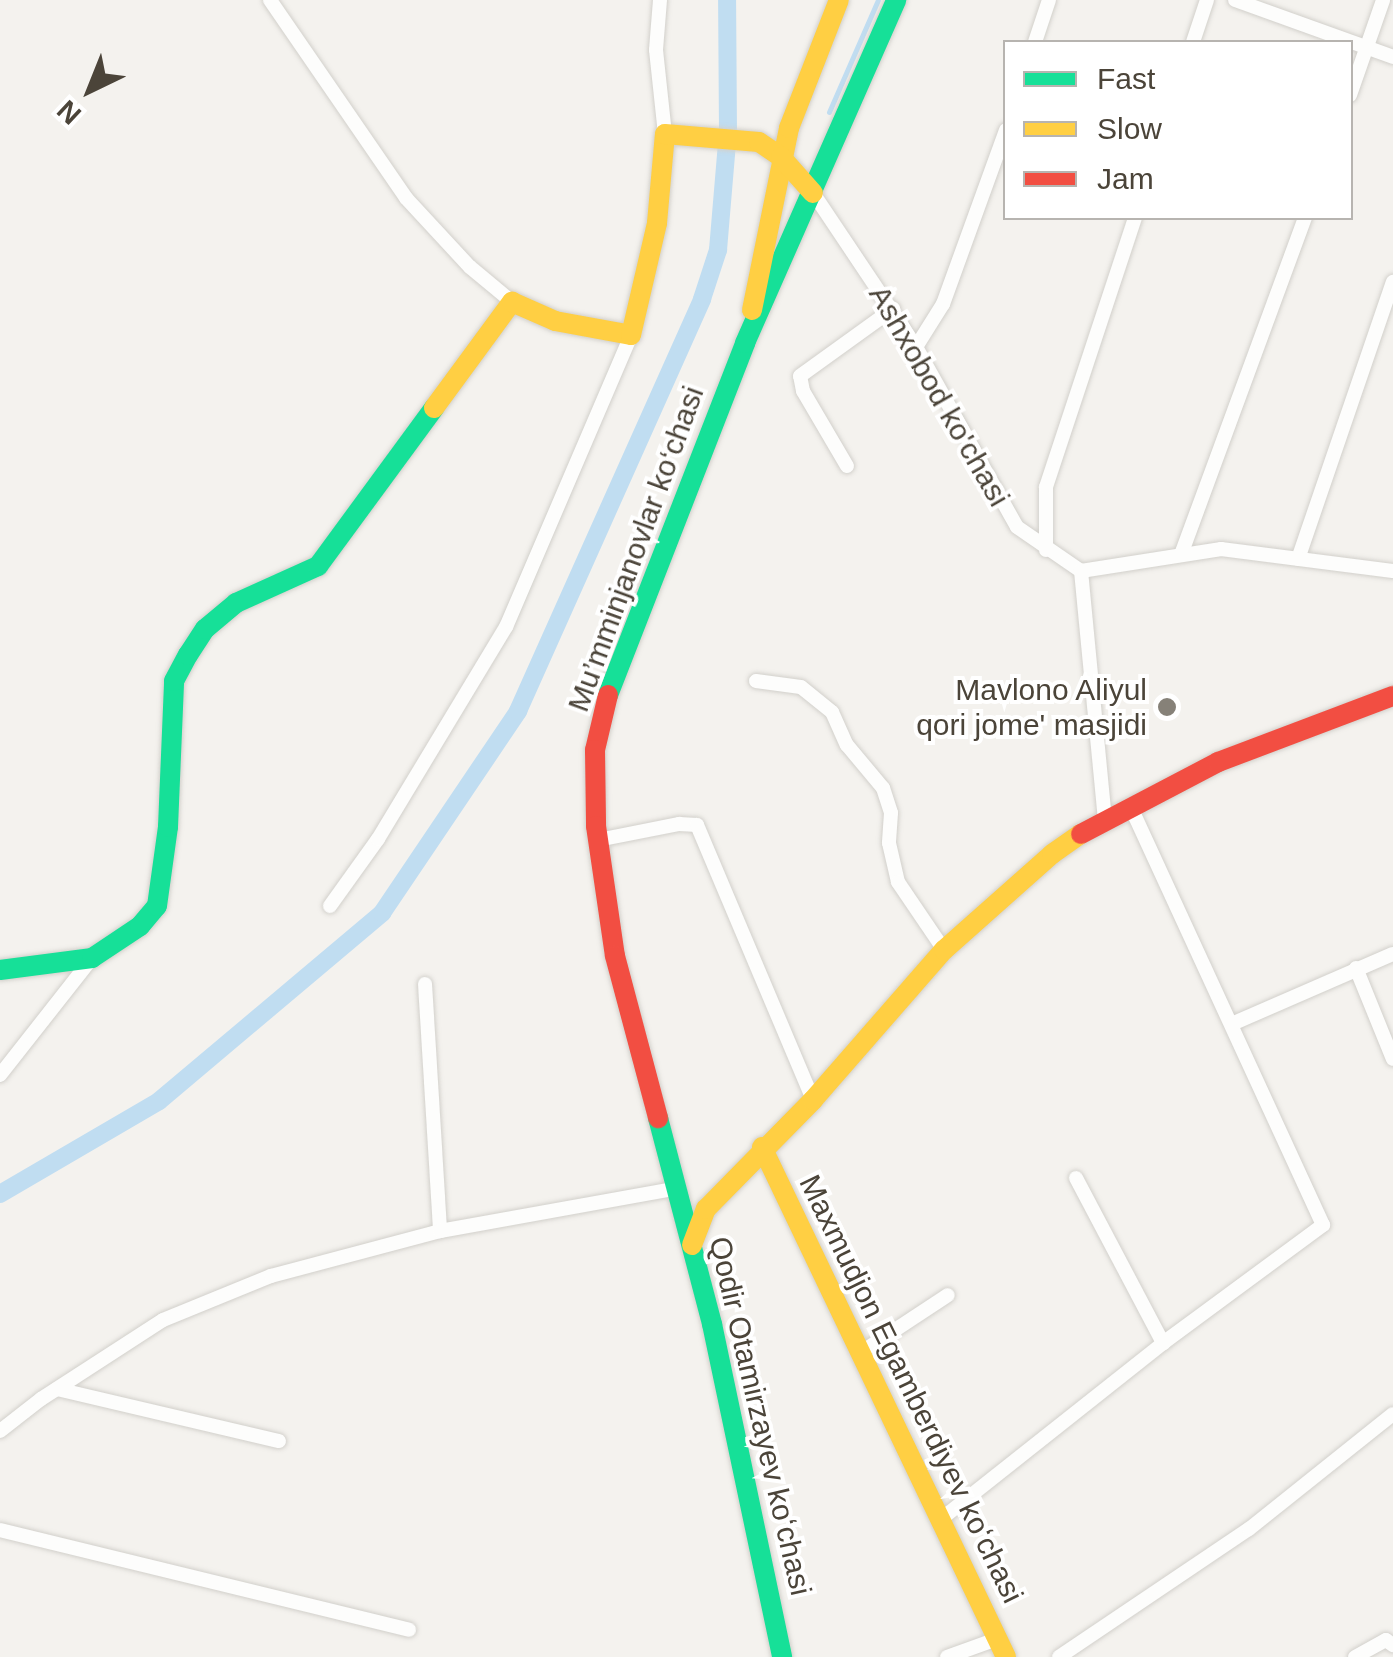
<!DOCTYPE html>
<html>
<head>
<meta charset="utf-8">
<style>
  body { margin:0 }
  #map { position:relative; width:1393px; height:1657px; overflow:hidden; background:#f4f2ee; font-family:Arial,sans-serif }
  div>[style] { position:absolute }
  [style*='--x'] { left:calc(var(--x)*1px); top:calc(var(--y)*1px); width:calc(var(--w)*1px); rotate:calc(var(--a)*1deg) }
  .stream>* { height:5px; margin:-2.5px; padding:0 2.5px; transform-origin:2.5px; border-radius:2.5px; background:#c0ddf1 }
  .canal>* { height:18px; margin:-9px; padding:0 9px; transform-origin:9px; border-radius:9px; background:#c0ddf1 }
  .roads { filter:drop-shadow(0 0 2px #d2d0cb) drop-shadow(0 0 2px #d2d0cb) }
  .street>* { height:14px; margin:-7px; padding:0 7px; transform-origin:7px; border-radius:7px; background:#fdfdfc }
  .fast>* { height:20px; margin:-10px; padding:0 10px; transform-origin:10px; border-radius:10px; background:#16e098 }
  .slow>* { height:20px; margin:-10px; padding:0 10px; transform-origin:10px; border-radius:10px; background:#ffcf43 }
  .jam>* { height:20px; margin:-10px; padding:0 10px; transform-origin:10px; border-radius:10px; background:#f24e42 }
  .dots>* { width:28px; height:28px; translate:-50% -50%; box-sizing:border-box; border:5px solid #fff; border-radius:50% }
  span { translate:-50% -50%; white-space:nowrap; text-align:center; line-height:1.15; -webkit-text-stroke:8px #fff; paint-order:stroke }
  .street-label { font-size:30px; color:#4b4439 }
  .poi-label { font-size:30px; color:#4b4439 }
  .right { translate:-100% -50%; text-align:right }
  .legend { position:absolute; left:1003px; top:40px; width:350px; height:180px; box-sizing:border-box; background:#fff; border:2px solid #b7b4b0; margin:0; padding:12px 18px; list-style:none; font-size:30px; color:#4b4439 }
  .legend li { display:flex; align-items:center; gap:20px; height:50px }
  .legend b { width:50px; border:2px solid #b7b4b0 }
  .north { position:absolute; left:40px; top:40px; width:100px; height:100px; -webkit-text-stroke:8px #fff; paint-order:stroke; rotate:223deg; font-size:28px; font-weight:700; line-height:40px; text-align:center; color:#4b4439 }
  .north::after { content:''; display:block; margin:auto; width:35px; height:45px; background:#4b4439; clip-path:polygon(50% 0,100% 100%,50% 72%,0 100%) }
</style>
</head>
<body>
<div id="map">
  <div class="stream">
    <i style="--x:829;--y:112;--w:122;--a:-66.4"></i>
  </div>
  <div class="canal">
    <i style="--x:0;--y:1194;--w:184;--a:-30.3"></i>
    <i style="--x:159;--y:1101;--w:292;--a:-40.1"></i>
    <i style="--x:382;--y:913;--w:244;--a:-56"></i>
    <i style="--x:518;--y:711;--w:451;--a:-65.9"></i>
    <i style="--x:702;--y:299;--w:52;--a:-71.9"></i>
    <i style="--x:718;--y:250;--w:118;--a:-85.2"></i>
    <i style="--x:728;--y:132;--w:132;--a:-90.4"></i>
  </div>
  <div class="roads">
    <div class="street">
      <i style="--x:270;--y:0;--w:240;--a:55.5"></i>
      <i style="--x:406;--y:198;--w:94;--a:47.2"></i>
      <i style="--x:470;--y:267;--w:55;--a:39.8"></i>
      <i style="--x:660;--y:0;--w:50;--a:94.6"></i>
      <i style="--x:656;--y:50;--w:84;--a:83.9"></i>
      <i style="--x:1235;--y:0;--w:168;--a:19.8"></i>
      <i style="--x:1035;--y:42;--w:44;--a:-71.6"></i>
      <i style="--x:1193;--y:42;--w:44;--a:-71.6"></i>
      <i style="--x:1350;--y:95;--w:101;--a:-70.8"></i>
      <i style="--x:813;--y:193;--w:185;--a:56.2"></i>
      <i style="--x:916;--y:347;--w:206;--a:60.7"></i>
      <i style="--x:1017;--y:527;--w:78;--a:34.5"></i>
      <i style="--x:1081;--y:571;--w:248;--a:84.5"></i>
      <i style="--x:916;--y:347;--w:51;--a:-57.9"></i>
      <i style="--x:943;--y:304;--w:185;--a:-70.1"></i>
      <i style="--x:847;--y:466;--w:87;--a:-120.4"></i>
      <i style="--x:803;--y:391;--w:15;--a:-101"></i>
      <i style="--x:800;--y:376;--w:115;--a:-35.8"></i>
      <i style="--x:1046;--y:550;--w:63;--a:-90"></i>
      <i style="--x:1046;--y:487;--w:283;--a:-71.7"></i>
      <i style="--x:1182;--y:552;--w:356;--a:-69.8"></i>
      <i style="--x:1298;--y:559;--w:293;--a:-71.1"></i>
      <i style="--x:1081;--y:571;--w:142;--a:-8.9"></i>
      <i style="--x:1221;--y:549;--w:173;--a:7.3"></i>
      <i style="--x:756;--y:681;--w:45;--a:7.6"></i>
      <i style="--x:801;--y:687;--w:40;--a:39"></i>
      <i style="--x:832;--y:712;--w:36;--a:66"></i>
      <i style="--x:847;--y:745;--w:56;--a:50.1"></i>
      <i style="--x:883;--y:788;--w:26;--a:72"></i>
      <i style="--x:891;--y:813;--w:30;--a:94"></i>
      <i style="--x:889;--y:843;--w:40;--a:77"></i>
      <i style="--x:898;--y:882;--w:82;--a:55.9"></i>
      <i style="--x:598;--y:840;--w:83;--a:-11.2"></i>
      <i style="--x:679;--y:824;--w:18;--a:3"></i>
      <i style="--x:697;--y:825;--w:298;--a:67.1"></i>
      <i style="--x:330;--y:906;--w:82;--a:-54.4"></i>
      <i style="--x:378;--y:839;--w:248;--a:-58.9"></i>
      <i style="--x:506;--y:627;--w:318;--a:-66.8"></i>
      <i style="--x:1356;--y:968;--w:98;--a:67.9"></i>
      <i style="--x:425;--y:984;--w:247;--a:86.5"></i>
      <i style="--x:1234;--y:1023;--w:173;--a:-23.5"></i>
      <i style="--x:0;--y:1075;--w:149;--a:-51.8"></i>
      <i style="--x:1076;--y:1178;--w:187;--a:62.2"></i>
      <i style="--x:860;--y:1353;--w:105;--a:-33.4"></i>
      <i style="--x:57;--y:1389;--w:228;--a:13.2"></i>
      <i style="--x:0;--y:1431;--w:52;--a:-38"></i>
      <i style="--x:41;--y:1399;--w:145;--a:-32.9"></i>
      <i style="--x:163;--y:1320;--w:117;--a:-22.2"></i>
      <i style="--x:271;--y:1276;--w:175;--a:-14.9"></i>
      <i style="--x:440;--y:1231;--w:242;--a:-10.2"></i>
      <i style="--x:940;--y:1520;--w:285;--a:-38.4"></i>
      <i style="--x:1163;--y:1343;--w:199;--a:-36.4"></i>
      <i style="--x:1323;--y:1225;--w:459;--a:-114.7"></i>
      <i style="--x:0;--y:1530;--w:421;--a:13.7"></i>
      <i style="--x:947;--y:1657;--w:53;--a:-19.8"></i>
      <i style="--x:1059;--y:1657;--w:229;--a:-34"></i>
      <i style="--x:1249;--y:1529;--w:184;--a:-38.6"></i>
      <i style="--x:1355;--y:1657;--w:35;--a:-29"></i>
      <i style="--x:1386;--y:1640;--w:9;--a:36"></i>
    </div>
    <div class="fast">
      <i style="--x:608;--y:695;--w:378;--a:-68.7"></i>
      <i style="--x:745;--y:343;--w:375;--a:-66.2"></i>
      <i style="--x:0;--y:970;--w:93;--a:-7.4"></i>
      <i style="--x:92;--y:958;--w:58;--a:-33.7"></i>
      <i style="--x:140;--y:926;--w:26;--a:-50"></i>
      <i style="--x:157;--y:906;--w:80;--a:-82.1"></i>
      <i style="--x:168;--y:827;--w:146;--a:-87.6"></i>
      <i style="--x:174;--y:681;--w:30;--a:-62"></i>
      <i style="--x:188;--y:655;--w:31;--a:-57"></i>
      <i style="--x:205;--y:629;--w:40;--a:-40"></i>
      <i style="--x:236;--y:603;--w:90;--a:-24.3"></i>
      <i style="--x:318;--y:566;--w:196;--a:-53.7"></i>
      <i style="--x:658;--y:1118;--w:213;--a:75.3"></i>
      <i style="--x:712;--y:1324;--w:340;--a:78.1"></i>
    </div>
    <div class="slow">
      <i style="--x:752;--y:310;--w:186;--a:-78.5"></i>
      <i style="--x:789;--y:128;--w:137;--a:-68.7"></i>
      <i style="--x:434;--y:408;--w:132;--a:-53.7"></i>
      <i style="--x:512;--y:302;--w:47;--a:23.8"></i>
      <i style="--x:555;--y:321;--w:77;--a:10.4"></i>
      <i style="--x:631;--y:335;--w:115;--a:-76.9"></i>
      <i style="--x:657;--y:223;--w:89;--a:-84.9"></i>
      <i style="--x:665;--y:134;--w:94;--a:4.9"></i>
      <i style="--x:759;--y:142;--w:27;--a:34"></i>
      <i style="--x:781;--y:157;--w:48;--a:48.4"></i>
      <i style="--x:762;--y:1147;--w:565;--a:64.43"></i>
      <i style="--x:692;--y:1245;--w:39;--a:-69"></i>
      <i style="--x:706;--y:1209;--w:153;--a:-45.5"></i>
      <i style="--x:813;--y:1100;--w:199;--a:-48.9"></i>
      <i style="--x:944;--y:950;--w:144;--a:-41.6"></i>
      <i style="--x:1052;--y:854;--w:35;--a:-35"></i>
    </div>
    <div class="jam">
      <i style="--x:608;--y:695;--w:57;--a:103.3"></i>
      <i style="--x:595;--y:750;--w:76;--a:89.2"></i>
      <i style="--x:596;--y:826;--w:131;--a:81.7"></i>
      <i style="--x:615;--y:956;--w:168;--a:75.1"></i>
      <i style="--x:1081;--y:834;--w:155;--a:-27.7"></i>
      <i style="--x:1218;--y:762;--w:187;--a:-20.7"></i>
    </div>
  </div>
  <div class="dots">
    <i style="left:1167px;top:707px;background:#868178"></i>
  </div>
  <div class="street-label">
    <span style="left:939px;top:396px;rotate:60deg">Ashxobod ko'chasi</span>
    <span style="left:636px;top:549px;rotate:-70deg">Mu’mminjanovlar ko‘chasi</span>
    <span style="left:911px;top:1389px;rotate:64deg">Maxmudjon Egamberdiyev koʻchasi</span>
    <span style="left:760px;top:1416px;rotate:77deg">Qodir Otamirzayev koʻchasi</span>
  </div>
  <div class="poi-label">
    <span class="right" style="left:1147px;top:707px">Mavlono Aliyul<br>qori jome' masjidi</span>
  </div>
  <ul class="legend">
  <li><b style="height:12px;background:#16e098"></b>Fast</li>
  <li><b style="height:12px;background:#ffcf43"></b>Slow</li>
  <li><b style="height:12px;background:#f24e42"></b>Jam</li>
  </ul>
  <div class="north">N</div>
</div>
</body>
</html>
